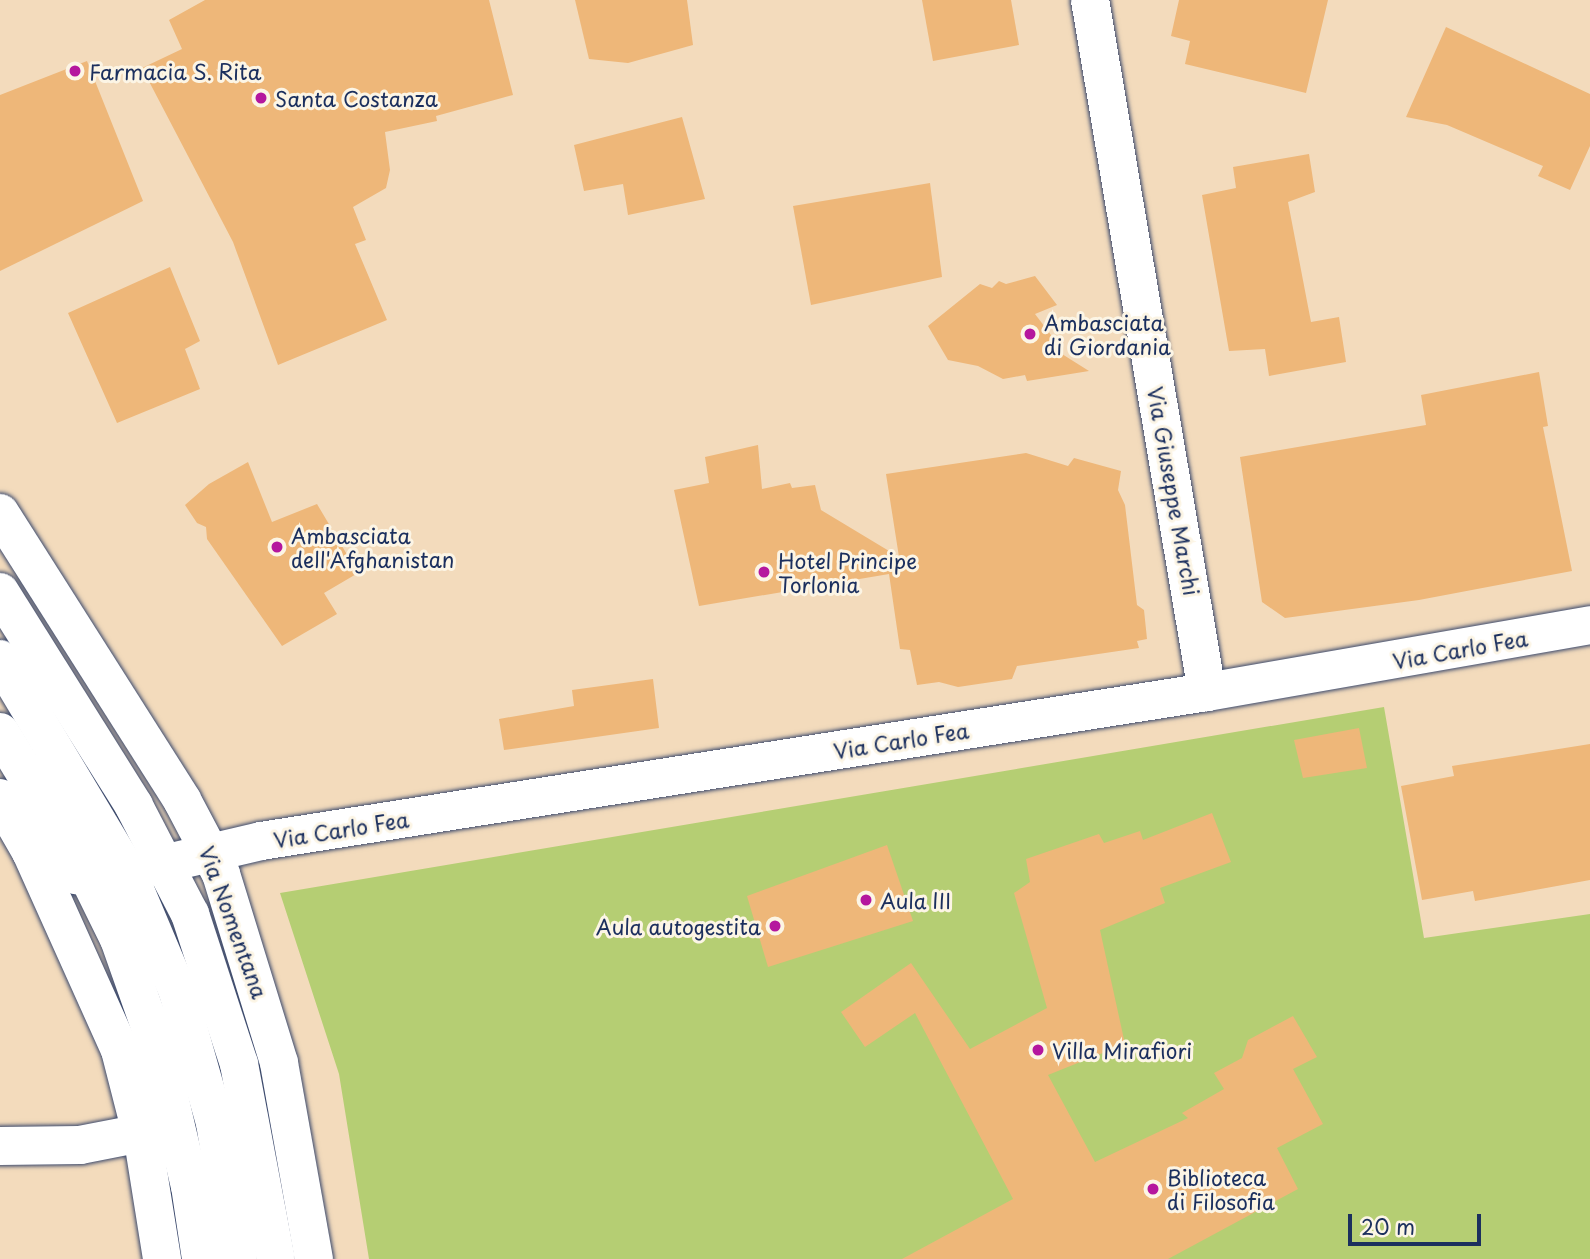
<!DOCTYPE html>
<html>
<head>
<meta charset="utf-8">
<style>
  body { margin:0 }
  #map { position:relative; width:1590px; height:1259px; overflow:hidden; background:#f3dbbc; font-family:"Playpen Sans",sans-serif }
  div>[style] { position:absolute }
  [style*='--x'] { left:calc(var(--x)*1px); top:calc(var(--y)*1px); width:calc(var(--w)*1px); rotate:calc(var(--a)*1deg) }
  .green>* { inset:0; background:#b5ce73 }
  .building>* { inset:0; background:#eeb779 }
  .roads { filter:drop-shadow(0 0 2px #3b496c) drop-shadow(0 0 2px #3b496c) }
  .minor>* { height:38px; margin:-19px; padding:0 19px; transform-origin:19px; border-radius:19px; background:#fff }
  .major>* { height:38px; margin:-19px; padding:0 19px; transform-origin:19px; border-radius:19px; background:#fff }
  .dots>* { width:19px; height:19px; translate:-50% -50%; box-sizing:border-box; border:4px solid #fcf5e5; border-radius:50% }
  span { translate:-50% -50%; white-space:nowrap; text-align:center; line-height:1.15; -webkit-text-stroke:6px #fcf5e5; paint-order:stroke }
  .poi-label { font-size:21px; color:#1b2f5e }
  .left { translate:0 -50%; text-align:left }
  .right { translate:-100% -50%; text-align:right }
  .street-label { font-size:21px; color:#1b2f5e }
  .scale { position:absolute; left:1348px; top:1214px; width:133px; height:32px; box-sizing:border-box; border:4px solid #1b2f5e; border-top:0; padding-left:9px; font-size:21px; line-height:24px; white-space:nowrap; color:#1b2f5e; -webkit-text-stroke:5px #fcf5e5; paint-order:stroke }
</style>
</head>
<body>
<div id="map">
  <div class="green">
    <i style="clip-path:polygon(1384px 707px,1424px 938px,1590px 914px,1590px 1259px,369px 1259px,339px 1074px,280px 893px)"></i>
  </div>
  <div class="building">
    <i style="clip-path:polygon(205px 0,489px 0,513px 95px,436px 116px,437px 121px,385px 132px,390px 170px,386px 188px,353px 207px,366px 240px,355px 244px,387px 320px,278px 365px,233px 242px,142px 68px,182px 49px,169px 20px)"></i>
    <i style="clip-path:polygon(575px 0,687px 0,693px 45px,628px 63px,589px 59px)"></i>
    <i style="clip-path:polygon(922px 0,1011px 0,1019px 45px,933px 61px)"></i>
    <i style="clip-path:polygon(1179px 0,1328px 0,1306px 93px,1185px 64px,1190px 41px,1171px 36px)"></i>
    <i style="clip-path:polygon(1446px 27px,1590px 94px,1590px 146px,1570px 190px,1538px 176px,1543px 166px,1447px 125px,1406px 117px)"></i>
    <i style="clip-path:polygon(87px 61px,143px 201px,0 271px,0 95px)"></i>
    <i style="clip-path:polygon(682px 117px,705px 199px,628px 215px,623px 184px,584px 191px,574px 145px)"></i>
    <i style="clip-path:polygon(1309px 154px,1315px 192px,1288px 202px,1311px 322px,1339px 317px,1346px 362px,1269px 376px,1265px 349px,1229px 351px,1202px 195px,1236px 188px,1233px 167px)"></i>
    <i style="clip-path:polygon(930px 183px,942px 277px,811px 305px,793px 206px)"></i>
    <i style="clip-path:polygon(170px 267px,200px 341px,185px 349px,200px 389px,117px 423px,68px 313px)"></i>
    <i style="clip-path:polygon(1035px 276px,1057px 305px,1035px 314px,1054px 339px,1054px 349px,1089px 371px,1027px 381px,1025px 375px,1003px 379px,978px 366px,948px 360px,928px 326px,980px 284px,992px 288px,999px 281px,1006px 284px)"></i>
    <i style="clip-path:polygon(1539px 372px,1548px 426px,1543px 427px,1572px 571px,1419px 600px,1285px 618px,1262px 602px,1240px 457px,1426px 425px,1421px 395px)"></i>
    <i style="clip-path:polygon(758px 445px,762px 489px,790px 483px,792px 488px,815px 485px,821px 510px,899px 557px,886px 474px,1026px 453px,1068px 466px,1074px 458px,1121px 471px,1118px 490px,1125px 505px,1137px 605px,1144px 610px,1147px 639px,1137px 641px,1139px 648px,1017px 666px,1012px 679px,958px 687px,939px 682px,917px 685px,910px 650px,900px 649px,889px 574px,699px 606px,674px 490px,709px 483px,705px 457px)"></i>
    <i style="clip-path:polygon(248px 462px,272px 522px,317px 504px,358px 573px,324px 593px,337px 614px,282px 646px,207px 539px,206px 527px,197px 523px,185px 505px,209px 484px)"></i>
    <i style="clip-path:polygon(653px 679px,659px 728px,504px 750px,499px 719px,574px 706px,572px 690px)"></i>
    <i style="clip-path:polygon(1359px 728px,1367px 768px,1303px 778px,1294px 740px)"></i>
    <i style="clip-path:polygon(1590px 744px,1590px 880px,1475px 901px,1473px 891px,1422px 900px,1401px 786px,1454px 776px,1452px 766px)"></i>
    <i style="clip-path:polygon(1212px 813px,1231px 862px,1160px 888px,1165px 903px,1100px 930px,1125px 1044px,1048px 1075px,1095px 1162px,1188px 1118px,1182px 1113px,1224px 1089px,1214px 1073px,1242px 1058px,1248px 1040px,1293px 1016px,1317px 1057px,1293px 1069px,1323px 1124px,1277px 1148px,1298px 1189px,1168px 1259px,902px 1259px,1013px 1199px,915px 1013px,865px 1047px,841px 1012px,911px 963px,970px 1049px,1047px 1008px,1014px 893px,1030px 882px,1026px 859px,1099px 834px,1104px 843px,1140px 831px,1143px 840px)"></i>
    <i style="clip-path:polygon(887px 845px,913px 921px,768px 967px,747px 896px)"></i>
  </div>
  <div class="roads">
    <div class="minor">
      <i style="--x:1090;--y:0;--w:702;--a:80.4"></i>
      <i style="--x:0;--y:513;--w:340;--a:57.6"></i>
      <i style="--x:182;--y:800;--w:84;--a:62.2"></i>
      <i style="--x:221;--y:874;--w:198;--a:72.9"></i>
      <i style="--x:279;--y:1063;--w:199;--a:79.9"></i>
      <i style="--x:0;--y:592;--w:252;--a:57.9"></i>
      <i style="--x:134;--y:806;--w:122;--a:62.6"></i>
      <i style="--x:190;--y:914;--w:158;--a:71.9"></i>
      <i style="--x:239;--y:1064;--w:198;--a:79.3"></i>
      <i style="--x:0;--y:732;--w:171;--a:58.6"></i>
      <i style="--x:89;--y:878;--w:68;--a:63.8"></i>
      <i style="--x:119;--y:939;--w:117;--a:70.5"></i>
      <i style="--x:158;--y:1049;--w:141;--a:76.9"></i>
      <i style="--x:190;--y:1186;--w:74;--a:81.4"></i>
      <i style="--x:0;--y:798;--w:62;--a:60.1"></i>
      <i style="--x:31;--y:852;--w:217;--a:65.8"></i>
      <i style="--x:120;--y:1050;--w:93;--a:75.7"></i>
      <i style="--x:143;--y:1140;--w:121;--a:80.9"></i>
      <i style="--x:31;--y:852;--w:51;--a:27.1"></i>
      <i style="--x:76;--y:875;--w:32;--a:4"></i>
      <i style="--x:108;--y:877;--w:157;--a:-13.2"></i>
      <i style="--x:261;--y:841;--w:958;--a:-8.95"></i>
      <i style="--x:1207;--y:692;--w:389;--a:-9.9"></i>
      <i style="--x:0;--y:1146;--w:80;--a:-0.7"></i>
      <i style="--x:80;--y:1145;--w:62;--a:-11.1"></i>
    </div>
    <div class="major">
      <i style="--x:0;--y:659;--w:249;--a:59.1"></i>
      <i style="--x:128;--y:873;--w:129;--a:67.2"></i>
      <i style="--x:178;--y:992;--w:136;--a:74.2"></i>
      <i style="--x:215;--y:1123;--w:138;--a:80.4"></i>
    </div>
  </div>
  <div class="dots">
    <i style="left:75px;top:71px;background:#b5179e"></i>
    <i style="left:261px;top:98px;background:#b5179e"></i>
    <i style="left:1030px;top:334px;background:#b5179e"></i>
    <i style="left:277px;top:547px;background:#b5179e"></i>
    <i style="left:764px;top:572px;background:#b5179e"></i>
    <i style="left:866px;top:900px;background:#b5179e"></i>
    <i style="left:775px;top:926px;background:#b5179e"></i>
    <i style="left:1038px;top:1050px;background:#b5179e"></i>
    <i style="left:1153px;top:1189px;background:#b5179e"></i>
  </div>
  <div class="poi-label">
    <span class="left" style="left:89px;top:71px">Farmacia S. Rita</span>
    <span class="left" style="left:275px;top:98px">Santa Costanza</span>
    <span class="left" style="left:1044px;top:334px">Ambasciata<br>di Giordania</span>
    <span class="left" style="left:291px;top:547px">Ambasciata<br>dell'Afghanistan</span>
    <span class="left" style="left:778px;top:572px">Hotel Principe<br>Torlonia</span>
    <span class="left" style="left:880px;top:900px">Aula III</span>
    <span class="right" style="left:761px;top:926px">Aula autogestita</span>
    <span class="left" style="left:1052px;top:1050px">Villa Mirafiori</span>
    <span class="left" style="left:1167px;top:1189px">Biblioteca<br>di Filosofia</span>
  </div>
  <div class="street-label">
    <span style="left:1174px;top:491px;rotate:80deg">Via Giuseppe Marchi</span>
    <span style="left:1460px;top:649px;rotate:-10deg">Via Carlo Fea</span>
    <span style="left:901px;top:740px;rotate:-9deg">Via Carlo Fea</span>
    <span style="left:341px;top:829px;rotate:-9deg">Via Carlo Fea</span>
    <span style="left:234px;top:922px;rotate:70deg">Via Nomentana</span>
  </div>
  <div class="scale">20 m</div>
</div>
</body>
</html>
